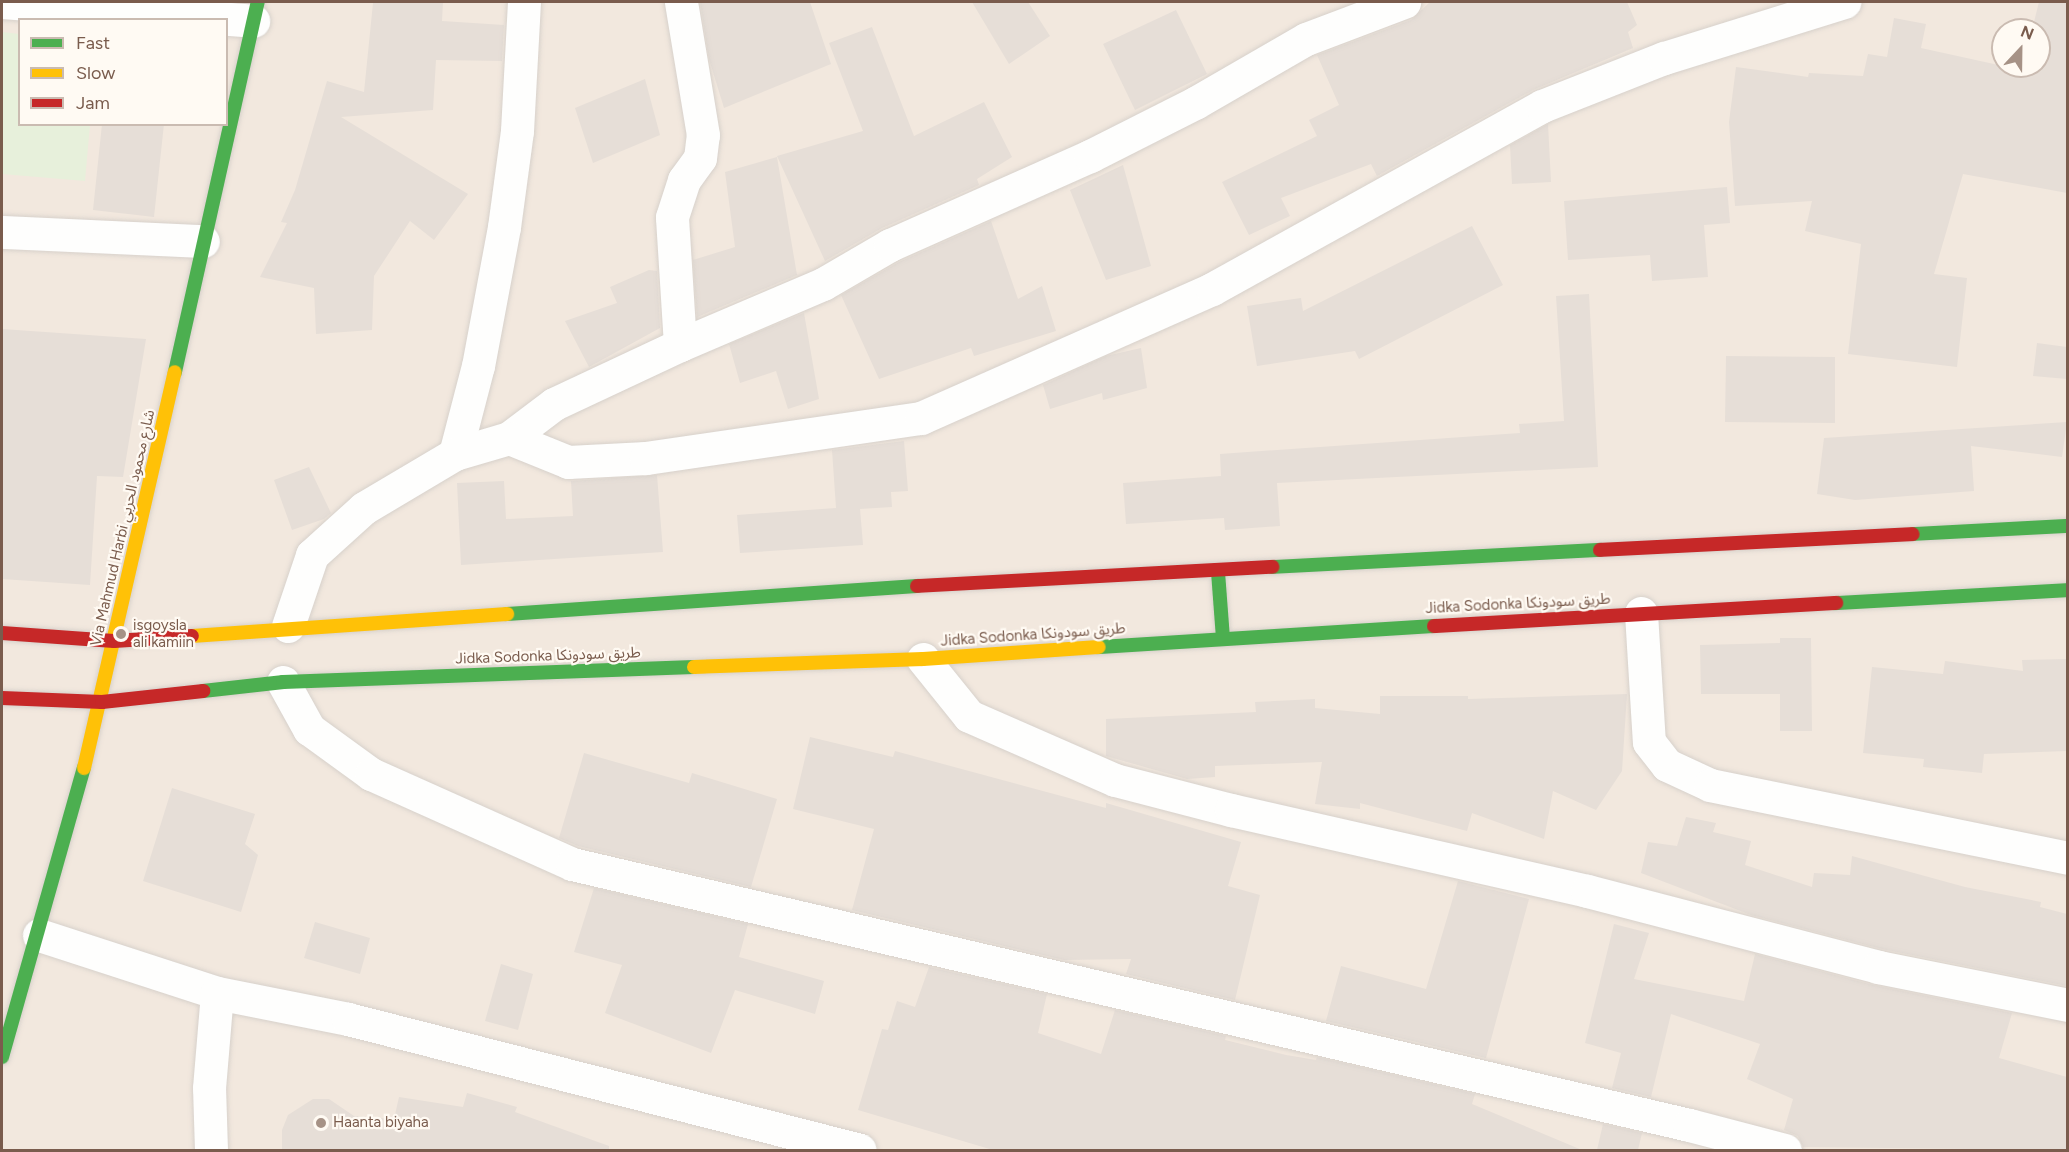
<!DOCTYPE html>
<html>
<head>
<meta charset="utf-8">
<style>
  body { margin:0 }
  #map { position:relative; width:2069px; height:1152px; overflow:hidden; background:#f9f5f0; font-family:Figtree,"Noto Sans Arabic",sans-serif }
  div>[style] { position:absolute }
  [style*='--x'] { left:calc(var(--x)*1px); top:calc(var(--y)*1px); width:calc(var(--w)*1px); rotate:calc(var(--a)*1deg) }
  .residential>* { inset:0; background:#f2e8de }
  .green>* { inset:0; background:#e7f0db }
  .building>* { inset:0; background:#e6ded7 }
  .roads { filter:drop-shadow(0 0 2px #d7d1cb) drop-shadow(0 0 2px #d7d1cb) }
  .street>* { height:33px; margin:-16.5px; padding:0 16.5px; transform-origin:16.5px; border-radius:16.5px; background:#fefefd }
  .fast>* { height:14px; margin:-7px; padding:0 7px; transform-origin:7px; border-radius:7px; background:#4caf50 }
  .slow>* { height:14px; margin:-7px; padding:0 7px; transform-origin:7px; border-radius:7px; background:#ffc107 }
  .jam>* { height:14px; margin:-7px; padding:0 7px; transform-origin:7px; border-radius:7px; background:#c62828 }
  .dots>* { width:16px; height:16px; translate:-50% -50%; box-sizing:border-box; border:3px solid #fffaf3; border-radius:50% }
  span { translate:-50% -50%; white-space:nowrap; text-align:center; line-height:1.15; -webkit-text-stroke:4.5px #fffaf3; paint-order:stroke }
  .street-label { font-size:15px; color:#7a5c4d }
  .poi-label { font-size:15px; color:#7a5c4d }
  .left { translate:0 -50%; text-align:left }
  .frame { position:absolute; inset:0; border:3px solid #7a5c4d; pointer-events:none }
  .legend { position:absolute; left:18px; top:18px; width:210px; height:108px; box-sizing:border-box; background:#fffaf3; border:2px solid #cabbb1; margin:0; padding:8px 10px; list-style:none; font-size:18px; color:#7a5c4d }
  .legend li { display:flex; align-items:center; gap:12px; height:30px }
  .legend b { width:30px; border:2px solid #cabbb1 }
  .north { position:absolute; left:1991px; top:18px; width:60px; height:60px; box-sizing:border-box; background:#fffaf3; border:2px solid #cabbb1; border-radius:50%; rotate:22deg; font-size:16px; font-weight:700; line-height:24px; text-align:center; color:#7a5c4d }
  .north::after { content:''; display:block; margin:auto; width:21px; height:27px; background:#a69286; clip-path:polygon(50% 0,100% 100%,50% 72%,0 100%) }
</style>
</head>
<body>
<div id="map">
  <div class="residential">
    <i style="clip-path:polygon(evenodd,2px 2px,2067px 2px,2067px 1150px,2px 1150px,2px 2px,20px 20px,226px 20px,226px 124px,20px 124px,20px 20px,2px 2px,2003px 30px,2039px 30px,2039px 66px,2003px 66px,2003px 30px)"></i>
  </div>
  <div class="green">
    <i style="clip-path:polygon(2px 32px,19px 34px,20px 124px,90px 125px,85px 181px,2px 174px)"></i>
  </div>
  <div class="building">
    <i style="clip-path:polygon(443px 2px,442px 21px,504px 25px,502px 61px,436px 60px,433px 110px,341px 117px,468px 194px,434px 240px,410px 221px,374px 276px,372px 330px,316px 334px,314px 288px,260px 277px,287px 223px,281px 222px,295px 190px,327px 81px,364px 92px,373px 3px)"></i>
    <i style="clip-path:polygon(700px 2px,810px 2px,831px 64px,724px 108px,709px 59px)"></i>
    <i style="clip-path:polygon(972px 2px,1028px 2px,1050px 36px,1009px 64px)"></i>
    <i style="clip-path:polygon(1430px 2px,1627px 2px,1637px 25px,1628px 32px,1633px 48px,1533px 90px,1377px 176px,1371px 164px,1281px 198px,1290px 216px,1249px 235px,1222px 182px,1317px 136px,1309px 120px,1339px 105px,1317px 55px,1411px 20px)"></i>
    <i style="clip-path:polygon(2039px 2px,2067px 2px,2067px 193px,1963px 174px,1934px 274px,1967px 278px,1957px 367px,1848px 354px,1861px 244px,1805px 231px,1812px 201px,1735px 206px,1729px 122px,1736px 67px,1808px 77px,1809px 73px,1863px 76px,1868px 54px,1887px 57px,1894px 18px,1926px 24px,1921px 48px,2003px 66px,2039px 66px,2039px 30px,2032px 30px)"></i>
    <i style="clip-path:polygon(1176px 10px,1207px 74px,1135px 110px,1103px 44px)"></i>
    <i style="clip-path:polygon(872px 27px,914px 136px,984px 102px,1012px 157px,977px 179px,979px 185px,882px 228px,825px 261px,777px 156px,863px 131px,829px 43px)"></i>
    <i style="clip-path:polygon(645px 79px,660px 135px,593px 163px,575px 108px)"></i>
    <i style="clip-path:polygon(102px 124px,164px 124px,154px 217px,93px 210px)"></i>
    <i style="clip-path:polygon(1548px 124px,1551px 182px,1512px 184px,1510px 145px)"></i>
    <i style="clip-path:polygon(777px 157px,797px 275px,697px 317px,693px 260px,735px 247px,725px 172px)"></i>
    <i style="clip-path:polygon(1123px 165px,1151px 266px,1106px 280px,1070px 190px)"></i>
    <i style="clip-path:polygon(1727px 187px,1730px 223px,1704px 225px,1708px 277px,1652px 281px,1650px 255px,1568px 260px,1564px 201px)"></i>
    <i style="clip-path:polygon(991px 221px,1018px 299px,1042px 286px,1056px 331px,974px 356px,971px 348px,879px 379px,841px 295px,899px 262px)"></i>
    <i style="clip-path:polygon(1472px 226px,1503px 285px,1359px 359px,1355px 351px,1257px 366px,1247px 306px,1301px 298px,1303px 311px)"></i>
    <i style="clip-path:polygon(649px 270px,657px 271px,660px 328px,589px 367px,565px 321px,617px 303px,610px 287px)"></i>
    <i style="clip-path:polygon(1589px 294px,1598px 467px,1277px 483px,1280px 526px,1225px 530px,1224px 518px,1126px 524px,1123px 483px,1221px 476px,1220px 454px,1520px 433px,1519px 424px,1564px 421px,1556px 296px)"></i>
    <i style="clip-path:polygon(804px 313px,819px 399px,788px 409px,776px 371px,740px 383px,729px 344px)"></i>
    <i style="clip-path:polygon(2px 329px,146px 339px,123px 477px,97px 476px,90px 585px,2px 579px)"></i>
    <i style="clip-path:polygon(2037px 343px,2067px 347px,2067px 379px,2033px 376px)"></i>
    <i style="clip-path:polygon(1141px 348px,1147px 388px,1103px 400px,1102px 393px,1050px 409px,1043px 385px,1106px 356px)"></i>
    <i style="clip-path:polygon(1726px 356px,1835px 357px,1835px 423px,1725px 422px)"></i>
    <i style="clip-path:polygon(2067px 422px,2062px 457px,1971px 446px,1974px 491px,1855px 500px,1817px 494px,1824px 438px)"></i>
    <i style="clip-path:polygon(904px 441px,908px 491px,891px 492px,892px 507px,860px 509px,863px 545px,740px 553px,737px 515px,836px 508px,832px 450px)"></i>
    <i style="clip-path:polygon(309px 467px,331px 513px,324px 519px,292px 530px,274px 480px)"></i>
    <i style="clip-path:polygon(657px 475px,663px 552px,461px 565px,457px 483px,504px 481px,506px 519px,573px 516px,571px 481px)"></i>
    <i style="clip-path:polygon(1780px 638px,1811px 638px,1812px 731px,1780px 731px,1780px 694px,1701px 694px,1700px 645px,1780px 643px)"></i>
    <i style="clip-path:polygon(2067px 659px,2067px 751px,1984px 754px,1982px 773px,1923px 767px,1924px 759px,1863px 753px,1872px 667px,1943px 674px,1945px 661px,2023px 671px,2022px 660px)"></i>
    <i style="clip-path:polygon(1627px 694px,1622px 771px,1596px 810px,1553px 791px,1544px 839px,1472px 813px,1467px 831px,1360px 803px,1360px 809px,1315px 804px,1322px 762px,1215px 766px,1215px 777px,1187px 779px,1106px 756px,1106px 719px,1256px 712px,1255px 702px,1315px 699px,1315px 708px,1380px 714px,1380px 696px,1468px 696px,1468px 699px)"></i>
    <i style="clip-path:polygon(810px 737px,893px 757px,895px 751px,1106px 808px,1106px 803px,1241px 842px,1228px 886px,1260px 895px,1235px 1000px,1126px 974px,1131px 959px,1064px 960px,852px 910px,874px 829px,793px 809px)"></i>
    <i style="clip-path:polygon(584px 753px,689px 783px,692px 773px,777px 799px,751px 887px,578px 846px,559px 838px)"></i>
    <i style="clip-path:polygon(172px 788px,255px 814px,245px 844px,258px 855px,241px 912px,143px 881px)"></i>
    <i style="clip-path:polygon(1686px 817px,1716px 823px,1713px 832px,1751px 841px,1745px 865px,1812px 887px,1814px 873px,1850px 875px,1852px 856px,1965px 887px,2041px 902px,2040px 907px,2067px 914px,2067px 986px,1882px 949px,1751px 915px,1641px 873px,1648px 842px,1677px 846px)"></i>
    <i style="clip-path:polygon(1458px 881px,1529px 899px,1486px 1058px,1326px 1021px,1341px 966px,1426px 989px)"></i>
    <i style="clip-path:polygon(594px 888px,748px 924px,739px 957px,824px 981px,815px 1014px,735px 990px,711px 1053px,605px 1013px,622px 965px,574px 952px)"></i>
    <i style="clip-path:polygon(315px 922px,370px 938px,360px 974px,304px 958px)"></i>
    <i style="clip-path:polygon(1614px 924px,1649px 933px,1634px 979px,1744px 1001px,1755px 954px,1873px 985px,2012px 1013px,1999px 1058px,2067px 1077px,2067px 1150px,1803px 1147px,1798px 1136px,1784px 1130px,1793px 1099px,1747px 1079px,1760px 1044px,1671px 1014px,1651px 1097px,1612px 1088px,1621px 1053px,1585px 1043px)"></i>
    <i style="clip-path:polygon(501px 964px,533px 974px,518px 1030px,485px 1021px)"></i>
    <i style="clip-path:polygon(929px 967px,1047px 994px,1038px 1033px,1101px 1054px,1115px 1010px,1226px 1036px,1225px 1040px,1286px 1055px,1316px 1060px,1317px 1057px,1475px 1094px,1472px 1104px,1582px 1150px,993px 1150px,858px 1110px,882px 1029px,888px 1030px,897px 1001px,915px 1007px)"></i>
    <i style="clip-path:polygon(467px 1093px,517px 1107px,515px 1112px,609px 1146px,609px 1150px,282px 1150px,282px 1130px,288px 1115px,313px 1099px,329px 1099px,354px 1116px,394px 1119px,399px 1097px,463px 1107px)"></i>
    <i style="clip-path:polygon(1603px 1124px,1642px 1133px,1638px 1150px,1597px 1150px)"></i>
  </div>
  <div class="roads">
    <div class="street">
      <i style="--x:3;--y:2;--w:251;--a:4.3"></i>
      <i style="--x:2;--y:232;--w:201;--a:2.6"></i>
      <i style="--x:680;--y:345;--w:128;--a:-93.6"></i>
      <i style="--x:672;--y:217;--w:39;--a:-72"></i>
      <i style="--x:684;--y:180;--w:27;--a:-54"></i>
      <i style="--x:700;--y:158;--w:23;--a:-83"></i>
      <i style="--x:703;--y:135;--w:135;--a:-99.4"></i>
      <i style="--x:509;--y:438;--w:56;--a:-37.1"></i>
      <i style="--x:554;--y:404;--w:139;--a:-25.1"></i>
      <i style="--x:680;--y:345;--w:155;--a:-23.1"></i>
      <i style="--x:823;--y:284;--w:78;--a:-30.2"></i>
      <i style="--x:890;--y:245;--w:219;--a:-24"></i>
      <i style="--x:1090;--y:156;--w:118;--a:-26.8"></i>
      <i style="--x:1195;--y:103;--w:128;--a:-30"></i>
      <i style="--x:1306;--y:39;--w:105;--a:-20.7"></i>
      <i style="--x:455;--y:454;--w:91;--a:-75.4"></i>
      <i style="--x:478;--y:366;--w:141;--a:-79.4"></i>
      <i style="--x:504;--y:227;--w:97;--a:-82.3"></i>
      <i style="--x:517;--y:131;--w:129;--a:-86.9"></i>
      <i style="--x:1641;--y:613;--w:129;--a:86.5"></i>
      <i style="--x:1649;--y:742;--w:29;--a:52"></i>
      <i style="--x:1667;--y:765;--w:47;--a:24.9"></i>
      <i style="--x:1710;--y:785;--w:365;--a:11.5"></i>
      <i style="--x:288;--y:626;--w:75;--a:-71.3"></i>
      <i style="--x:312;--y:555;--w:70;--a:-42.1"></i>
      <i style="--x:364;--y:508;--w:106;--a:-30.7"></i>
      <i style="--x:455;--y:454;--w:56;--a:-16.5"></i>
      <i style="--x:509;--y:438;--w:64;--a:22.1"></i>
      <i style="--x:568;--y:462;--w:78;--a:-2.9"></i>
      <i style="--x:646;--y:458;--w:278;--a:-8.3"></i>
      <i style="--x:921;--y:418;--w:318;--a:-23.9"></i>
      <i style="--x:1212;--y:289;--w:377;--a:-29"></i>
      <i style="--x:1542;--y:106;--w:131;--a:-21.5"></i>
      <i style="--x:1664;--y:58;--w:189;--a:-17.3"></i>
      <i style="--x:923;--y:659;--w:73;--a:51.1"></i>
      <i style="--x:969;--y:716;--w:159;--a:23.7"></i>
      <i style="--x:1115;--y:780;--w:120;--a:14.5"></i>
      <i style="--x:1231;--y:810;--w:365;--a:12.8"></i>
      <i style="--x:1587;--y:891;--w:301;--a:14.6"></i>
      <i style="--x:1878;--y:967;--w:194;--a:11.3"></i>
      <i style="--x:283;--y:682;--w:54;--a:61"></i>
      <i style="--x:309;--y:729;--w:77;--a:36"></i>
      <i style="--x:371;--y:774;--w:220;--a:24.1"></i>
      <i style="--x:572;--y:864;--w:1147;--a:13.15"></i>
      <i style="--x:1689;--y:1125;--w:99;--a:14.6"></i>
      <i style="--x:39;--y:935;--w:187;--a:18"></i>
      <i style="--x:217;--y:993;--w:134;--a:11.2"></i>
      <i style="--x:348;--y:1019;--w:528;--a:14.35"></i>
      <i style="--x:211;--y:1150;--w:62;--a:-91.8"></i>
      <i style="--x:209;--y:1088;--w:95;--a:-85.2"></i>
    </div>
    <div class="fast">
      <i style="--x:175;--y:372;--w:379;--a:-77.4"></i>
      <i style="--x:1913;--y:534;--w:155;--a:-3"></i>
      <i style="--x:1272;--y:567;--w:328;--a:-3"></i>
      <i style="--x:1218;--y:572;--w:66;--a:85.7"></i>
      <i style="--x:1836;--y:603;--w:232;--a:-3.2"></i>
      <i style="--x:507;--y:614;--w:411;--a:-3.9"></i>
      <i style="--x:1099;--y:647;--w:336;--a:-3.6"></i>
      <i style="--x:203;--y:691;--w:81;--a:-6.4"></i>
      <i style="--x:283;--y:682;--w:411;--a:-2.1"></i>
      <i style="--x:2;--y:1057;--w:300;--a:-74.2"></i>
    </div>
    <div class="slow">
      <i style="--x:192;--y:636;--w:316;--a:-4"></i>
      <i style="--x:694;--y:667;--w:229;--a:-2"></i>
      <i style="--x:923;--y:659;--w:176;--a:-3.9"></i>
      <i style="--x:84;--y:768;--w:406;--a:-77.1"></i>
    </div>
    <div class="jam">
      <i style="--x:1600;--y:550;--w:313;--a:-2.9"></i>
      <i style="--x:917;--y:586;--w:356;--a:-3.1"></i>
      <i style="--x:1434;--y:626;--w:403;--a:-3.3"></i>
      <i style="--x:2;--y:633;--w:112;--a:4.1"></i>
      <i style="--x:114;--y:641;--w:78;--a:-3.7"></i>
      <i style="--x:2;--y:698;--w:100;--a:2.3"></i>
      <i style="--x:102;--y:702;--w:102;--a:-6.2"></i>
    </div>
  </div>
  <div class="dots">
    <i style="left:121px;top:634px;background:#a69286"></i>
    <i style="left:321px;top:1123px;background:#a69286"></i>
  </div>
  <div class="street-label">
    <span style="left:123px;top:528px;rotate:-77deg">Via Mahmud Harbi شارع محمود الحربي</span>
    <span style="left:1518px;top:604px;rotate:-3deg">Jidka Sodonka طريق سودونكا</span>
    <span style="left:1033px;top:635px;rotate:-4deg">Jidka Sodonka طريق سودونكا</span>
    <span style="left:548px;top:656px;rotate:-2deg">Jidka Sodonka طريق سودونكا</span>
  </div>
  <div class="poi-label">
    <span class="left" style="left:133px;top:634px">isgoysla<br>ali kamiin</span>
    <span class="left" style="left:333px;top:1123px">Haanta biyaha</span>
  </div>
  <div class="frame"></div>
  <ul class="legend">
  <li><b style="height:8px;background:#4caf50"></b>Fast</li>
  <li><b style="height:8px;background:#ffc107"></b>Slow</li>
  <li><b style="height:8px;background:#c62828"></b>Jam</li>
  </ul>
  <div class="north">N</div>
</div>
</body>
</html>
